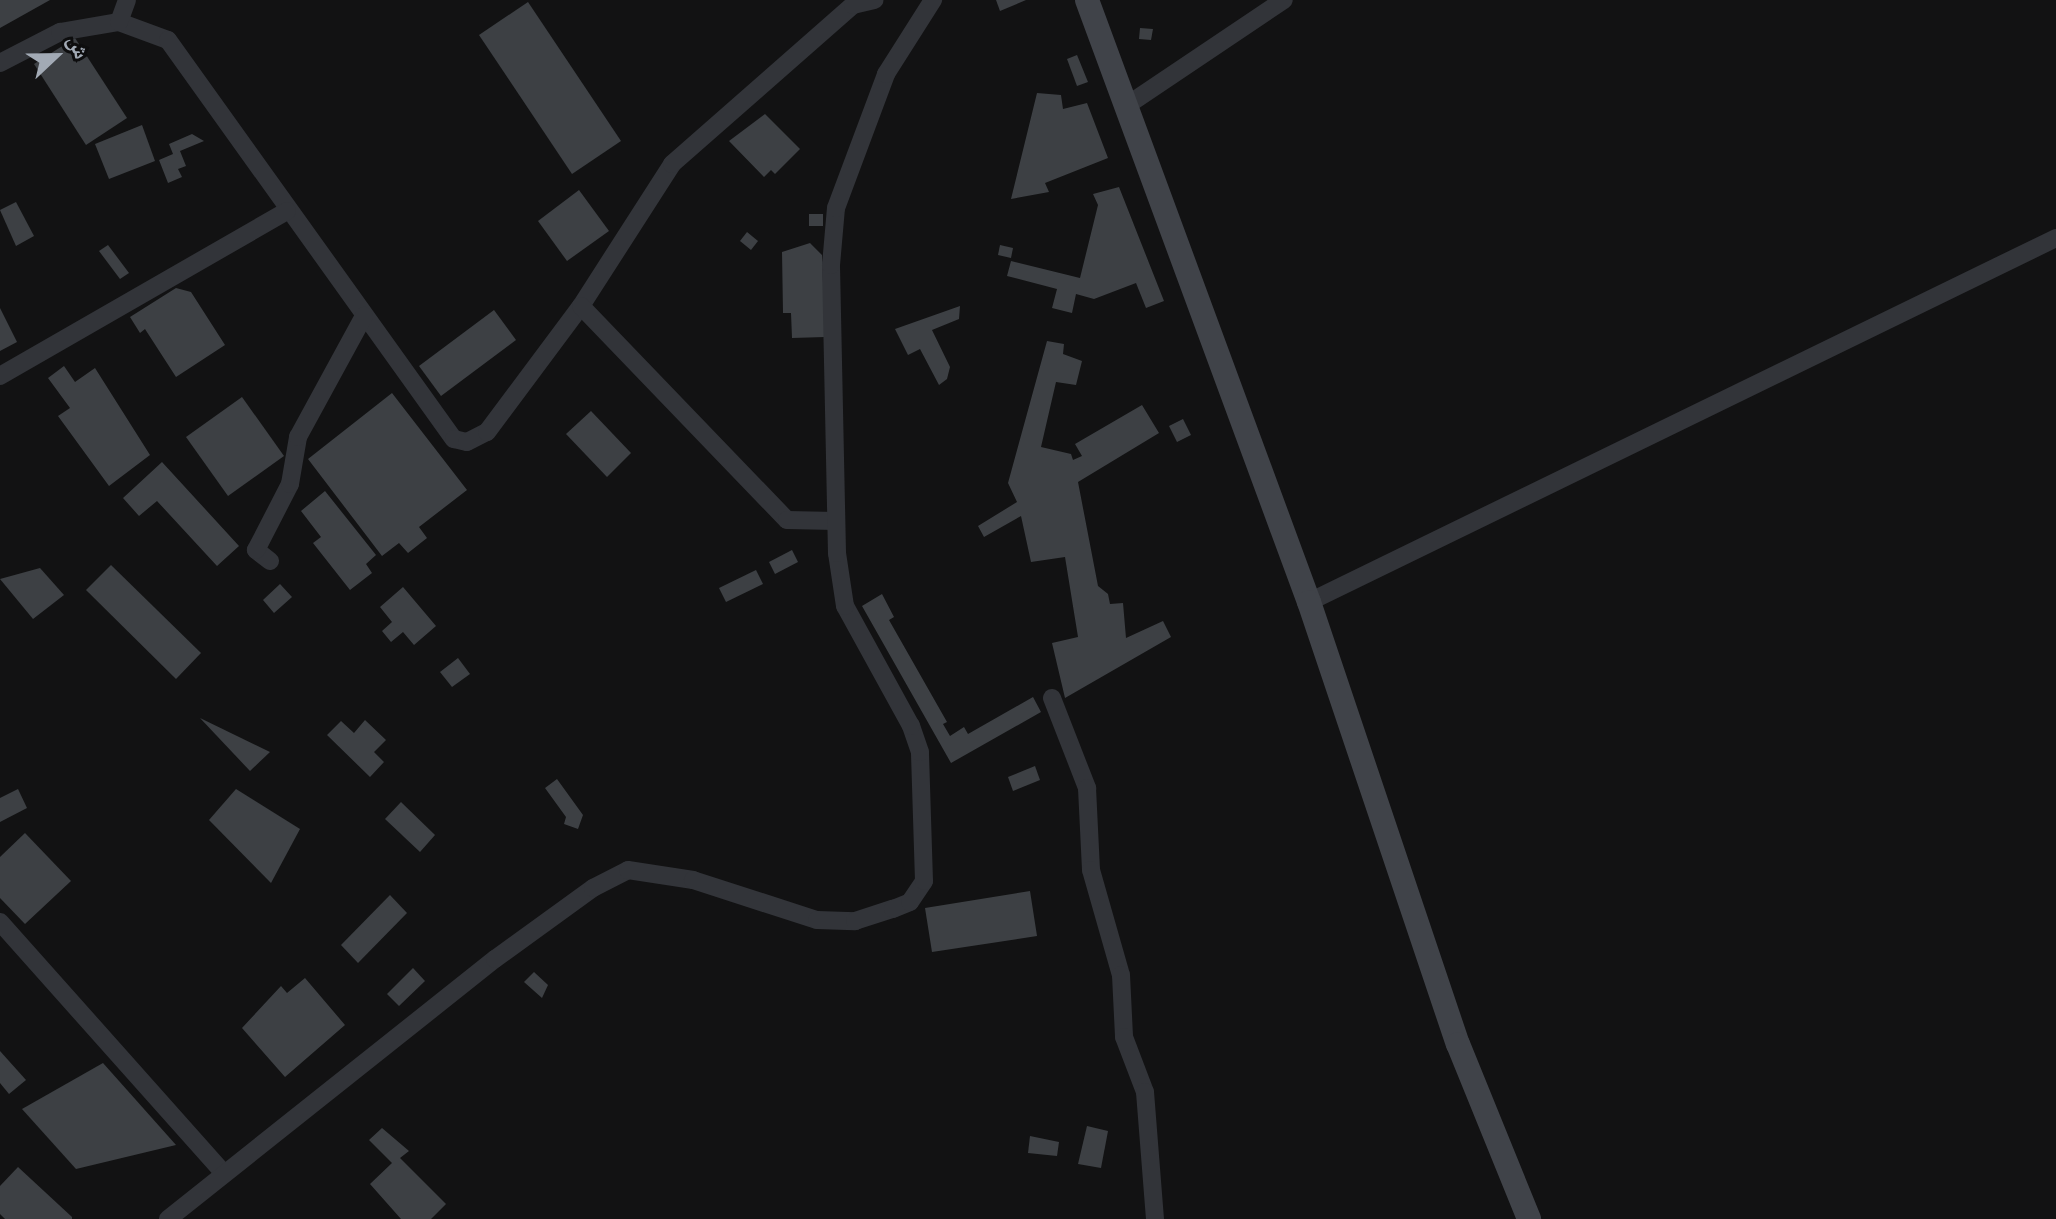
<!DOCTYPE html>
<html>
<head>
<meta charset="utf-8">
<style>
  body { margin:0 }
  #map { position:relative; width:2056px; height:1219px; overflow:hidden; background:#121213; font-family:Figtree,"Noto Naskh Arabic",sans-serif }
  div>[style] { position:absolute }
  [style*='--x'] { left:calc(var(--x)*1px); top:calc(var(--y)*1px); width:calc(var(--w)*1px); rotate:calc(var(--a)*1deg) }
  .building>* { inset:0; background:#3d4044 }
  .street>* { height:18px; margin:-9px; padding:0 9px; transform-origin:9px; border-radius:9px; background:#323439 }
  .secondary>* { height:24px; margin:-12px; padding:0 12px; transform-origin:12px; border-radius:12px; background:#404349 }
  span { translate:-50% -50%; white-space:nowrap; text-align:center; line-height:1.15; -webkit-text-stroke:6px #0d0d0e; paint-order:stroke }
  .north { position:absolute; left:16px; top:16px; width:80px; height:80px; -webkit-text-stroke:6px #0d0d0e; paint-order:stroke; rotate:68deg; font-size:22px; font-weight:700; line-height:32px; text-align:center; color:#a2aab5 }
  .north::after { content:''; display:block; margin:auto; width:28px; height:36px; background:#a2aab5; clip-path:polygon(50% 0,100% 100%,50% 72%,0 100%) }
</style>
</head>
<body>
<div id="map">
  <div class="building">
    <i style="clip-path:polygon(0 0,50px 0,0 28px)"></i>
    <i style="clip-path:polygon(996px 0,1026px 0,1000px 11px)"></i>
    <i style="clip-path:polygon(528px 2px,621px 141px,572px 174px,479px 35px)"></i>
    <i style="clip-path:polygon(1140px 28px,1153px 29px,1151px 40px,1139px 39px)"></i>
    <i style="clip-path:polygon(75px 38px,127px 118px,86px 145px,34px 64px)"></i>
    <i style="clip-path:polygon(1077px 55px,1088px 82px,1077px 86px,1067px 59px)"></i>
    <i style="clip-path:polygon(1037px 93px,1061px 95px,1063px 109px,1087px 103px,1108px 158px,1045px 183px,1049px 192px,1011px 199px)"></i>
    <i style="clip-path:polygon(765px 114px,800px 149px,775px 174px,771px 170px,764px 177px,729px 141px)"></i>
    <i style="clip-path:polygon(142px 125px,155px 161px,109px 179px,95px 144px)"></i>
    <i style="clip-path:polygon(192px 134px,204px 141px,180px 151px,186px 166px,178px 169px,182px 177px,168px 183px,159px 160px,173px 154px,169px 144px)"></i>
    <i style="clip-path:polygon(1119px 187px,1164px 301px,1146px 308px,1136px 283px,1094px 299px,1076px 294px,1072px 313px,1052px 308px,1057px 289px,1007px 276px,1011px 261px,1080px 278px,1098px 205px,1093px 194px)"></i>
    <i style="clip-path:polygon(579px 190px,609px 231px,567px 261px,538px 221px)"></i>
    <i style="clip-path:polygon(16px 202px,34px 236px,16px 246px,0 210px)"></i>
    <i style="clip-path:polygon(809px 214px,823px 214px,823px 226px,809px 226px)"></i>
    <i style="clip-path:polygon(747px 232px,758px 241px,751px 250px,740px 241px)"></i>
    <i style="clip-path:polygon(810px 243px,822px 255px,825px 337px,792px 338px,791px 313px,783px 313px,782px 252px)"></i>
    <i style="clip-path:polygon(108px 245px,129px 273px,120px 279px,99px 251px)"></i>
    <i style="clip-path:polygon(1000px 245px,1013px 248px,1011px 258px,998px 255px)"></i>
    <i style="clip-path:polygon(176px 288px,191px 292px,225px 345px,176px 377px,145px 329px,140px 333px,130px 317px)"></i>
    <i style="clip-path:polygon(960px 306px,959px 319px,932px 330px,950px 367px,947px 379px,939px 385px,920px 349px,908px 355px,895px 329px)"></i>
    <i style="clip-path:polygon(0 308px,17px 342px,0 351px)"></i>
    <i style="clip-path:polygon(494px 310px,516px 340px,441px 396px,419px 366px)"></i>
    <i style="clip-path:polygon(1047px 341px,1064px 344px,1063px 354px,1082px 361px,1076px 385px,1056px 382px,1041px 447px,1071px 454px,1073px 460px,1082px 456px,1075px 444px,1142px 405px,1159px 433px,1078px 482px,1098px 586px,1108px 594px,1110px 604px,1123px 603px,1126px 638px,1163px 621px,1171px 637px,1065px 698px,1052px 643px,1078px 637px,1065px 557px,1031px 562px,1021px 516px,984px 537px,978px 526px,1017px 502px,1008px 483px)"></i>
    <i style="clip-path:polygon(64px 366px,75px 382px,95px 368px,150px 455px,109px 486px,58px 416px,70px 408px,48px 378px)"></i>
    <i style="clip-path:polygon(392px 393px,467px 490px,419px 527px,427px 538px,408px 553px,399px 543px,382px 556px,308px 459px)"></i>
    <i style="clip-path:polygon(242px 397px,284px 456px,228px 496px,186px 437px)"></i>
    <i style="clip-path:polygon(591px 411px,631px 453px,607px 477px,566px 434px)"></i>
    <i style="clip-path:polygon(1183px 419px,1191px 435px,1177px 442px,1169px 426px)"></i>
    <i style="clip-path:polygon(162px 462px,239px 546px,217px 566px,157px 501px,139px 516px,123px 498px)"></i>
    <i style="clip-path:polygon(325px 491px,376px 555px,366px 564px,372px 573px,350px 590px,313px 543px,321px 537px,301px 511px)"></i>
    <i style="clip-path:polygon(792px 550px,798px 562px,775px 574px,769px 562px)"></i>
    <i style="clip-path:polygon(111px 565px,201px 653px,176px 679px,86px 590px)"></i>
    <i style="clip-path:polygon(40px 568px,64px 595px,33px 619px,0 579px)"></i>
    <i style="clip-path:polygon(756px 570px,763px 584px,726px 602px,719px 588px)"></i>
    <i style="clip-path:polygon(280px 584px,292px 597px,274px 613px,263px 600px)"></i>
    <i style="clip-path:polygon(403px 587px,436px 626px,414px 645px,403px 632px,391px 642px,382px 631px,392px 622px,380px 607px)"></i>
    <i style="clip-path:polygon(882px 594px,894px 617px,889px 620px,947px 722px,943px 724px,950px 736px,964px 727px,968px 734px,1033px 697px,1041px 712px,951px 763px,862px 606px)"></i>
    <i style="clip-path:polygon(458px 658px,470px 674px,452px 687px,440px 672px)"></i>
    <i style="clip-path:polygon(200px 718px,270px 752px,250px 771px)"></i>
    <i style="clip-path:polygon(365px 720px,386px 740px,374px 752px,384px 762px,370px 777px,327px 735px,341px 721px,354px 733px)"></i>
    <i style="clip-path:polygon(1035px 766px,1040px 780px,1013px 791px,1008px 777px)"></i>
    <i style="clip-path:polygon(557px 779px,583px 815px,578px 829px,564px 824px,566px 817px,545px 788px)"></i>
    <i style="clip-path:polygon(18px 789px,27px 808px,0 822px,0 798px)"></i>
    <i style="clip-path:polygon(236px 789px,300px 829px,271px 883px,209px 820px)"></i>
    <i style="clip-path:polygon(401px 802px,435px 835px,420px 852px,385px 819px)"></i>
    <i style="clip-path:polygon(25px 833px,71px 881px,25px 924px,0 898px,0 857px)"></i>
    <i style="clip-path:polygon(1030px 891px,1037px 936px,932px 952px,925px 908px)"></i>
    <i style="clip-path:polygon(390px 895px,407px 913px,358px 963px,341px 945px)"></i>
    <i style="clip-path:polygon(413px 968px,425px 981px,399px 1006px,387px 994px)"></i>
    <i style="clip-path:polygon(534px 972px,548px 985px,542px 998px,524px 982px)"></i>
    <i style="clip-path:polygon(305px 978px,345px 1025px,285px 1077px,242px 1028px,281px 986px,287px 993px)"></i>
    <i style="clip-path:polygon(0 1051px,26px 1080px,9px 1094px,0 1083px)"></i>
    <i style="clip-path:polygon(103px 1063px,176px 1145px,76px 1169px,22px 1109px)"></i>
    <i style="clip-path:polygon(1087px 1126px,1108px 1131px,1101px 1168px,1078px 1164px)"></i>
    <i style="clip-path:polygon(382px 1128px,409px 1151px,400px 1158px,446px 1204px,431px 1219px,401px 1219px,370px 1184px,392px 1163px,369px 1140px)"></i>
    <i style="clip-path:polygon(1030px 1136px,1059px 1142px,1057px 1156px,1028px 1153px)"></i>
    <i style="clip-path:polygon(18px 1167px,72px 1217px,72px 1219px,5px 1219px,0 1214px,0 1186px)"></i>
  </div>
  <div class="street">
    <i style="--x:119;--y:22;--w:52;--a:20.2"></i>
    <i style="--x:168;--y:40;--w:491;--a:54.4"></i>
    <i style="--x:454;--y:439;--w:13;--a:13"></i>
    <i style="--x:467;--y:442;--w:22;--a:-27"></i>
    <i style="--x:487;--y:432;--w:157;--a:-53.3"></i>
    <i style="--x:581;--y:306;--w:169;--a:-57.3"></i>
    <i style="--x:672;--y:164;--w:241;--a:-41.3"></i>
    <i style="--x:853;--y:5;--w:22;--a:-13"></i>
    <i style="--x:0;--y:63;--w:68;--a:-27.3"></i>
    <i style="--x:60;--y:32;--w:60;--a:-9.6"></i>
    <i style="--x:119;--y:22;--w:23;--a:-70"></i>
    <i style="--x:1126;--y:106;--w:190;--a:-33.9"></i>
    <i style="--x:581;--y:306;--w:297;--a:46.1"></i>
    <i style="--x:787;--y:520;--w:49;--a:1.2"></i>
    <i style="--x:0;--y:376;--w:331;--a:-29.9"></i>
    <i style="--x:270;--y:561;--w:18;--a:-142"></i>
    <i style="--x:256;--y:550;--w:74;--a:-62.7"></i>
    <i style="--x:290;--y:484;--w:48;--a:-80.3"></i>
    <i style="--x:298;--y:437;--w:138;--a:-61.4"></i>
    <i style="--x:1309;--y:602;--w:831;--a:-25.98"></i>
    <i style="--x:1052;--y:698;--w:97;--a:68.7"></i>
    <i style="--x:1087;--y:788;--w:82;--a:87.2"></i>
    <i style="--x:1091;--y:870;--w:109;--a:74.1"></i>
    <i style="--x:1121;--y:975;--w:62;--a:87.2"></i>
    <i style="--x:1124;--y:1037;--w:59;--a:69.1"></i>
    <i style="--x:1145;--y:1092;--w:127;--a:85.5"></i>
    <i style="--x:0;--y:922;--w:336;--a:48.3"></i>
    <i style="--x:168;--y:1219;--w:418;--a:-38.5"></i>
    <i style="--x:495;--y:959;--w:121;--a:-35.9"></i>
    <i style="--x:593;--y:888;--w:39;--a:-27"></i>
    <i style="--x:628;--y:870;--w:66;--a:8.7"></i>
    <i style="--x:693;--y:880;--w:130;--a:17.9"></i>
    <i style="--x:817;--y:920;--w:38;--a:2"></i>
    <i style="--x:855;--y:921;--w:40;--a:-18"></i>
    <i style="--x:893;--y:909;--w:18;--a:-22"></i>
    <i style="--x:910;--y:902;--w:25;--a:-56"></i>
    <i style="--x:924;--y:881;--w:129;--a:-91.8"></i>
    <i style="--x:920;--y:752;--w:28;--a:-109"></i>
    <i style="--x:911;--y:726;--w:137;--a:-118.8"></i>
    <i style="--x:845;--y:606;--w:54;--a:-98.6"></i>
    <i style="--x:837;--y:553;--w:288;--a:-91.2"></i>
    <i style="--x:831;--y:265;--w:57;--a:-85"></i>
    <i style="--x:836;--y:208;--w:143;--a:-69.5"></i>
    <i style="--x:886;--y:74;--w:88;--a:-57.6"></i>
  </div>
  <div class="secondary">
    <i style="--x:1087;--y:0;--w:642;--a:69.76"></i>
    <i style="--x:1309;--y:602;--w:466;--a:71.4"></i>
    <i style="--x:1458;--y:1044;--w:189;--a:67.9"></i>
  </div>
  <div class="north">ش</div>
</div>
</body>
</html>
